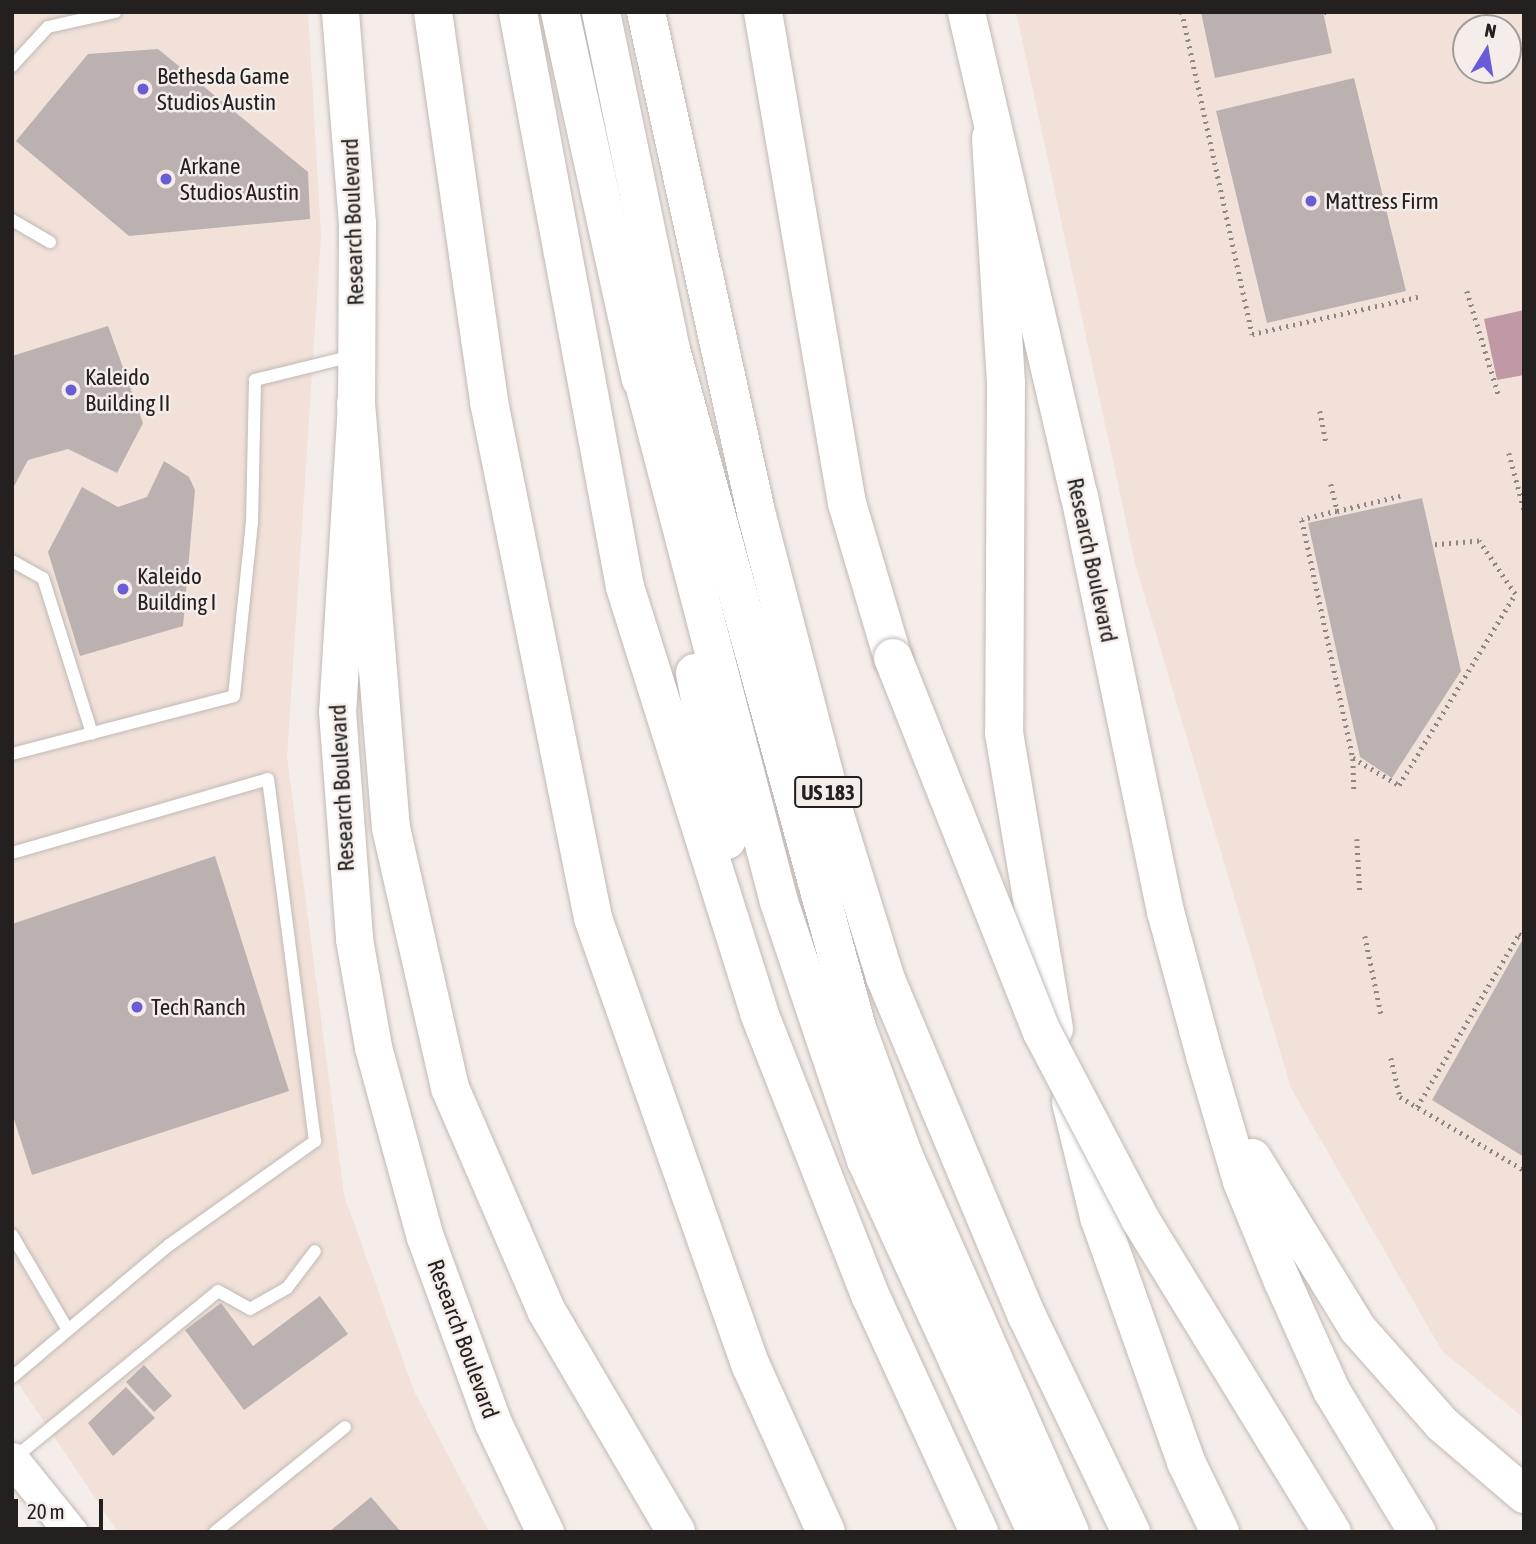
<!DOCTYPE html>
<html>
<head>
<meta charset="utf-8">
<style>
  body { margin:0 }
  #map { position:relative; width:1536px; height:1544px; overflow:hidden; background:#f5ede9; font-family:"Asap Condensed",sans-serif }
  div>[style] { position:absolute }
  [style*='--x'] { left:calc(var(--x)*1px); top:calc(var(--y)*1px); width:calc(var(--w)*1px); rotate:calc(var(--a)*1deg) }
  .built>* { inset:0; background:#f1e1d9 }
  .water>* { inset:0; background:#c198a5 }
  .building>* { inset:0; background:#bab1b0 }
  .path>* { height:4.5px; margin-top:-2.25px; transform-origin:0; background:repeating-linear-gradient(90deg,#8c8784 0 2px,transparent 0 7px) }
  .roads { filter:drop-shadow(0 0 2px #c0b9b5) drop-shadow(0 0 2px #c0b9b5) }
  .service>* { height:12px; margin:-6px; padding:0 6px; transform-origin:6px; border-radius:6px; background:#fff }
  .tertiary>* { height:33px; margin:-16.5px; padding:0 16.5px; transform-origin:16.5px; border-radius:16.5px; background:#fff }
  .secondary>* { height:37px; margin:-18.5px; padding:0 18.5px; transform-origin:18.5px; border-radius:18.5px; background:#fff }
  .motorway>* { height:38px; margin:-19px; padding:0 19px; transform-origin:19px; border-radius:19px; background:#fff }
  .bridges { filter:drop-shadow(0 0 2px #c0b9b5) drop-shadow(0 0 2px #c0b9b5) }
  .motorway-bridge>* { height:38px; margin:-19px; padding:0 19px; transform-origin:19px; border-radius:19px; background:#fff }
  .dots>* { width:19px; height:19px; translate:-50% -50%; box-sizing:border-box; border:4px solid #f5ede9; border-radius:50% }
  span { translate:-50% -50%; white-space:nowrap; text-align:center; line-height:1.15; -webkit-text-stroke:5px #f5ede9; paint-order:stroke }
  .shield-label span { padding:2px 5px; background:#f5ede9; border:2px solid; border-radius:5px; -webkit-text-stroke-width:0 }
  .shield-label { font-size:21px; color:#23201f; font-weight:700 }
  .poi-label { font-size:23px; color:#23201f }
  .left { translate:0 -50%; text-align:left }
  .street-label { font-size:23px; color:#23201f }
  .frame { position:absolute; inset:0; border:14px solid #23201f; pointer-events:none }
  .north { position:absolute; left:1452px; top:14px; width:70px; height:70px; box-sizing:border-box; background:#f5ede9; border:2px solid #a19b98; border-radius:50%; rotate:11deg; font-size:19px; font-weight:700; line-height:28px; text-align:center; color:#23201f }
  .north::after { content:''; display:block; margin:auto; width:24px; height:32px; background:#695cd6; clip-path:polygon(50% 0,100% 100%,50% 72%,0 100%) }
  .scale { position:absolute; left:14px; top:1499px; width:89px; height:32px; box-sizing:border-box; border:4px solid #23201f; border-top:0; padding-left:9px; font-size:21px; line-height:24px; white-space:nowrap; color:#23201f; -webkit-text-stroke:5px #f5ede9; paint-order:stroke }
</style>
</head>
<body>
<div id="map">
  <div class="built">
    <i style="clip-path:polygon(12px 12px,308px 12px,321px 235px,287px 757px,344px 1195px,414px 1391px,489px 1532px,118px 1532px,12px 1374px)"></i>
    <i style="clip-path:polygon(evenodd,1016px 12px,1524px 12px,1524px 1418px,1442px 1351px,1291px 1088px,1135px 563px,1016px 12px,1466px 28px,1508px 28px,1508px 70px,1466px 70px,1466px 28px)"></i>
  </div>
  <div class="water">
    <i style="clip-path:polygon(1524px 310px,1524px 375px,1497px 380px,1484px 319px)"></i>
  </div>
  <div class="building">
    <i style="clip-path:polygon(1201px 12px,1323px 12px,1332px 53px,1215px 78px)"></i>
    <i style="clip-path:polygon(158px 49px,308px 172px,310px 219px,129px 236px,16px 141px,88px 54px)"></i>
    <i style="clip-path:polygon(1354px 78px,1406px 291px,1267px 323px,1216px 111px)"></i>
    <i style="clip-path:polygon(108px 326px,143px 423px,117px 473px,68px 449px,28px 460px,12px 490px,12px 356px)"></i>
    <i style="clip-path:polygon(164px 461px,189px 477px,195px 490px,183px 626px,80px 656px,48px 552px,82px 487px,118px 507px,147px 497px)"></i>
    <i style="clip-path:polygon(1422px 498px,1461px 671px,1392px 778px,1360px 757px,1308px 523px)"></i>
    <i style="clip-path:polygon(215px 856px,289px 1091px,32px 1175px,12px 1113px,12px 924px)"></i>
    <i style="clip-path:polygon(1524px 937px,1524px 1157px,1432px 1100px)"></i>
    <i style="clip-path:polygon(320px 1296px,348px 1334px,244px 1410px,185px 1330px,221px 1303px,253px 1346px)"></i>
    <i style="clip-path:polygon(144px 1365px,172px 1396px,154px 1412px,126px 1382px)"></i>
    <i style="clip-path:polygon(126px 1387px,155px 1418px,113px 1456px,88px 1423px)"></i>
    <i style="clip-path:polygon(371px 1497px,401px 1532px,329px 1532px)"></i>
  </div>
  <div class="path">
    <i style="--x:1182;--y:12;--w:330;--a:77.7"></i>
    <i style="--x:1252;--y:334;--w:170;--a:-12.6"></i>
    <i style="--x:1327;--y:12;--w:6;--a:81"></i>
    <i style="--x:1467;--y:291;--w:110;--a:73.1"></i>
    <i style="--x:1320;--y:411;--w:31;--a:79"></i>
    <i style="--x:1509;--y:453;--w:58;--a:75"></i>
    <i style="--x:1331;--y:484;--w:28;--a:77"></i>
    <i style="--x:1337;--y:511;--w:36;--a:166"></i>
    <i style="--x:1302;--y:520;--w:243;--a:77.9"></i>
    <i style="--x:1353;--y:758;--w:53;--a:30.4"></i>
    <i style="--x:1399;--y:785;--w:223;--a:-58.7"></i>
    <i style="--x:1515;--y:594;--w:64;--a:-124.2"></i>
    <i style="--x:1479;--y:541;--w:47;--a:175.1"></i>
    <i style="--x:1337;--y:511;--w:65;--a:-13.4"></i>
    <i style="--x:1353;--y:759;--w:30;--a:88"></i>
    <i style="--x:1357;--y:839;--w:53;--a:86.8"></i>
    <i style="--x:1365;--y:936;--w:79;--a:78.3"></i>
    <i style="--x:1391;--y:1058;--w:40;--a:77"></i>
    <i style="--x:1400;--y:1097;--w:144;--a:30.5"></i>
    <i style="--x:1417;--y:1107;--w:201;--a:-59.5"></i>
    <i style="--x:1519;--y:934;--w:6;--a:31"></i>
  </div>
  <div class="roads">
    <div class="service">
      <i style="--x:12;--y:66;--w:53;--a:-47.3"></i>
      <i style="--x:48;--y:27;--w:69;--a:-12.6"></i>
      <i style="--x:12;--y:220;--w:44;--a:30.1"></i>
      <i style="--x:12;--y:561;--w:35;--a:29"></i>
      <i style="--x:43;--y:578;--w:163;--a:72.5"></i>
      <i style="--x:12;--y:754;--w:229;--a:-14.6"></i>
      <i style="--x:234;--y:696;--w:174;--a:-84.1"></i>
      <i style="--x:252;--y:523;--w:143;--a:-88.8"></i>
      <i style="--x:255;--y:380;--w:101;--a:-13.8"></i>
      <i style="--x:12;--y:853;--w:266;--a:-16.1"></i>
      <i style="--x:268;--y:779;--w:365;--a:82.6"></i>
      <i style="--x:315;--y:1141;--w:179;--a:144.5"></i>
      <i style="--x:169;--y:1245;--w:205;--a:139.9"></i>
      <i style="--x:12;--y:1235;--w:110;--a:59.5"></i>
      <i style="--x:13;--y:1459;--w:265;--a:-39.3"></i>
      <i style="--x:218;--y:1291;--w:37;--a:29"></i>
      <i style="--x:250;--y:1309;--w:43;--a:-29.6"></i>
      <i style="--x:287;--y:1288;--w:46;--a:-52.9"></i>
      <i style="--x:215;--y:1532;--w:167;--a:-38.9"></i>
    </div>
    <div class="tertiary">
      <i style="--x:12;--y:1459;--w:94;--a:51.1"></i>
    </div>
    <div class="secondary">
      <i style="--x:340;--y:12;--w:212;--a:85.4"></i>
      <i style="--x:357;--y:223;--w:180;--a:90.3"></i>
      <i style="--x:356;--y:403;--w:309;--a:93.5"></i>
      <i style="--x:337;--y:711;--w:229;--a:85.7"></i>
      <i style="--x:354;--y:939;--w:110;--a:80"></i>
      <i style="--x:373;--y:1047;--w:197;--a:74.7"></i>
      <i style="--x:425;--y:1237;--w:198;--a:69.9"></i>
      <i style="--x:493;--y:1423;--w:121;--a:64.5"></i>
      <i style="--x:966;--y:12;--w:497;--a:76.9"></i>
      <i style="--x:1079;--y:496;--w:424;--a:78.3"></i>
      <i style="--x:1165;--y:911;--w:149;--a:74.8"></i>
      <i style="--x:1204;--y:1055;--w:131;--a:73.6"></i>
      <i style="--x:1241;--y:1181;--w:108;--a:67.7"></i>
      <i style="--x:1282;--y:1281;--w:120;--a:65.8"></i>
      <i style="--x:1331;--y:1390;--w:166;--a:58.8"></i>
      <i style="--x:1252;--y:1157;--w:201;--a:58.4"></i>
      <i style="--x:1357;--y:1328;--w:128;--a:48.5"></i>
      <i style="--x:1442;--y:1424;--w:108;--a:40.5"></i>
    </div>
    <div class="motorway">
      <i style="--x:433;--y:12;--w:394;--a:81.8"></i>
      <i style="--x:489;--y:402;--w:526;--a:78.6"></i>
      <i style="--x:593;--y:918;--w:475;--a:70.6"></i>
      <i style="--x:751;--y:1366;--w:182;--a:65.7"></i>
      <i style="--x:518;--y:12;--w:585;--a:79.46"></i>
      <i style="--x:625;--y:587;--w:447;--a:72.5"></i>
      <i style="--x:759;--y:1013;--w:305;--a:68.5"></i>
      <i style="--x:871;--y:1297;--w:259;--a:65.3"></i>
      <i style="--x:560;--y:12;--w:376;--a:77.6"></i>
      <i style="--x:601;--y:12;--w:341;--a:78.3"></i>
      <i style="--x:670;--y:346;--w:707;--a:74.67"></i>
      <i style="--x:857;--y:1028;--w:134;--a:69.9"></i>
      <i style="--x:903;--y:1154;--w:413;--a:66.2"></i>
      <i style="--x:646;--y:12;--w:512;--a:77.59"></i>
      <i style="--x:756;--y:512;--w:313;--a:75.4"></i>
      <i style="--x:835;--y:815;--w:170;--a:72.8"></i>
      <i style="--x:885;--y:977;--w:368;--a:67.3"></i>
      <i style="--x:1027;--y:1316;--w:240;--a:64.3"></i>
      <i style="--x:763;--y:12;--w:498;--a:80.3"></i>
      <i style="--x:847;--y:503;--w:162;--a:73.5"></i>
      <i style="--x:991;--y:138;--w:245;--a:86.5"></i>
      <i style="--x:1006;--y:383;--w:350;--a:90.3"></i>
      <i style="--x:1004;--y:733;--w:300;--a:80.4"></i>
      <i style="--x:636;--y:353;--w:567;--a:75.4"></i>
      <i style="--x:779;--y:902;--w:272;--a:71.4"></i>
      <i style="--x:866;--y:1160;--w:409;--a:65.4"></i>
      <i style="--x:356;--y:403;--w:426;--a:85.3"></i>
      <i style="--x:391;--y:828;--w:267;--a:77.2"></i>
      <i style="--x:450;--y:1088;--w:242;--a:66.6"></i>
      <i style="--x:546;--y:1310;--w:257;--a:59.6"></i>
      <i style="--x:695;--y:673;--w:170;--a:79.2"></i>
      <i style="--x:1071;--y:1102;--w:118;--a:76.3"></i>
      <i style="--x:1099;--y:1217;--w:260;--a:70.4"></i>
      <i style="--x:1186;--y:1462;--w:78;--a:64.1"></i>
    </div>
  </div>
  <div class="bridges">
    <div class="motorway-bridge">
      <i style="--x:893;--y:658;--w:403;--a:68.3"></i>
      <i style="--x:1042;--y:1032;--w:211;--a:62.3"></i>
      <i style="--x:1140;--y:1219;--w:367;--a:58.5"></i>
    </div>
  </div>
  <div class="dots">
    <i style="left:143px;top:89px;background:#695cd6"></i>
    <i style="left:166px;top:179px;background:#695cd6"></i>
    <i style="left:1311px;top:201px;background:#695cd6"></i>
    <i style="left:71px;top:390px;background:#695cd6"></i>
    <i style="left:123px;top:589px;background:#695cd6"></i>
    <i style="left:137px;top:1007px;background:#695cd6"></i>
  </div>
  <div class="shield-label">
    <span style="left:828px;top:792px">US 183</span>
  </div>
  <div class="poi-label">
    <span class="left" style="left:157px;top:89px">Bethesda Game<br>Studios Austin</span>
    <span class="left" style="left:180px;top:179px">Arkane<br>Studios Austin</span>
    <span class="left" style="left:1325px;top:201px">Mattress Firm</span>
    <span class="left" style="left:85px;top:390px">Kaleido<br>Building II</span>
    <span class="left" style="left:137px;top:589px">Kaleido<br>Building I</span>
    <span class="left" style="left:151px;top:1007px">Tech Ranch</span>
  </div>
  <div class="street-label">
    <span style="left:353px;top:222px;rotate:-92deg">Research Boulevard</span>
    <span style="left:1092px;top:560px;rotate:78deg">Research Boulevard</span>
    <span style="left:342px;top:788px;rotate:-93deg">Research Boulevard</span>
    <span style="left:463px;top:1339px;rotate:70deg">Research Boulevard</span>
  </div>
  <div class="frame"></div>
  <div class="north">N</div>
  <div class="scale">20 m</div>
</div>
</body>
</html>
